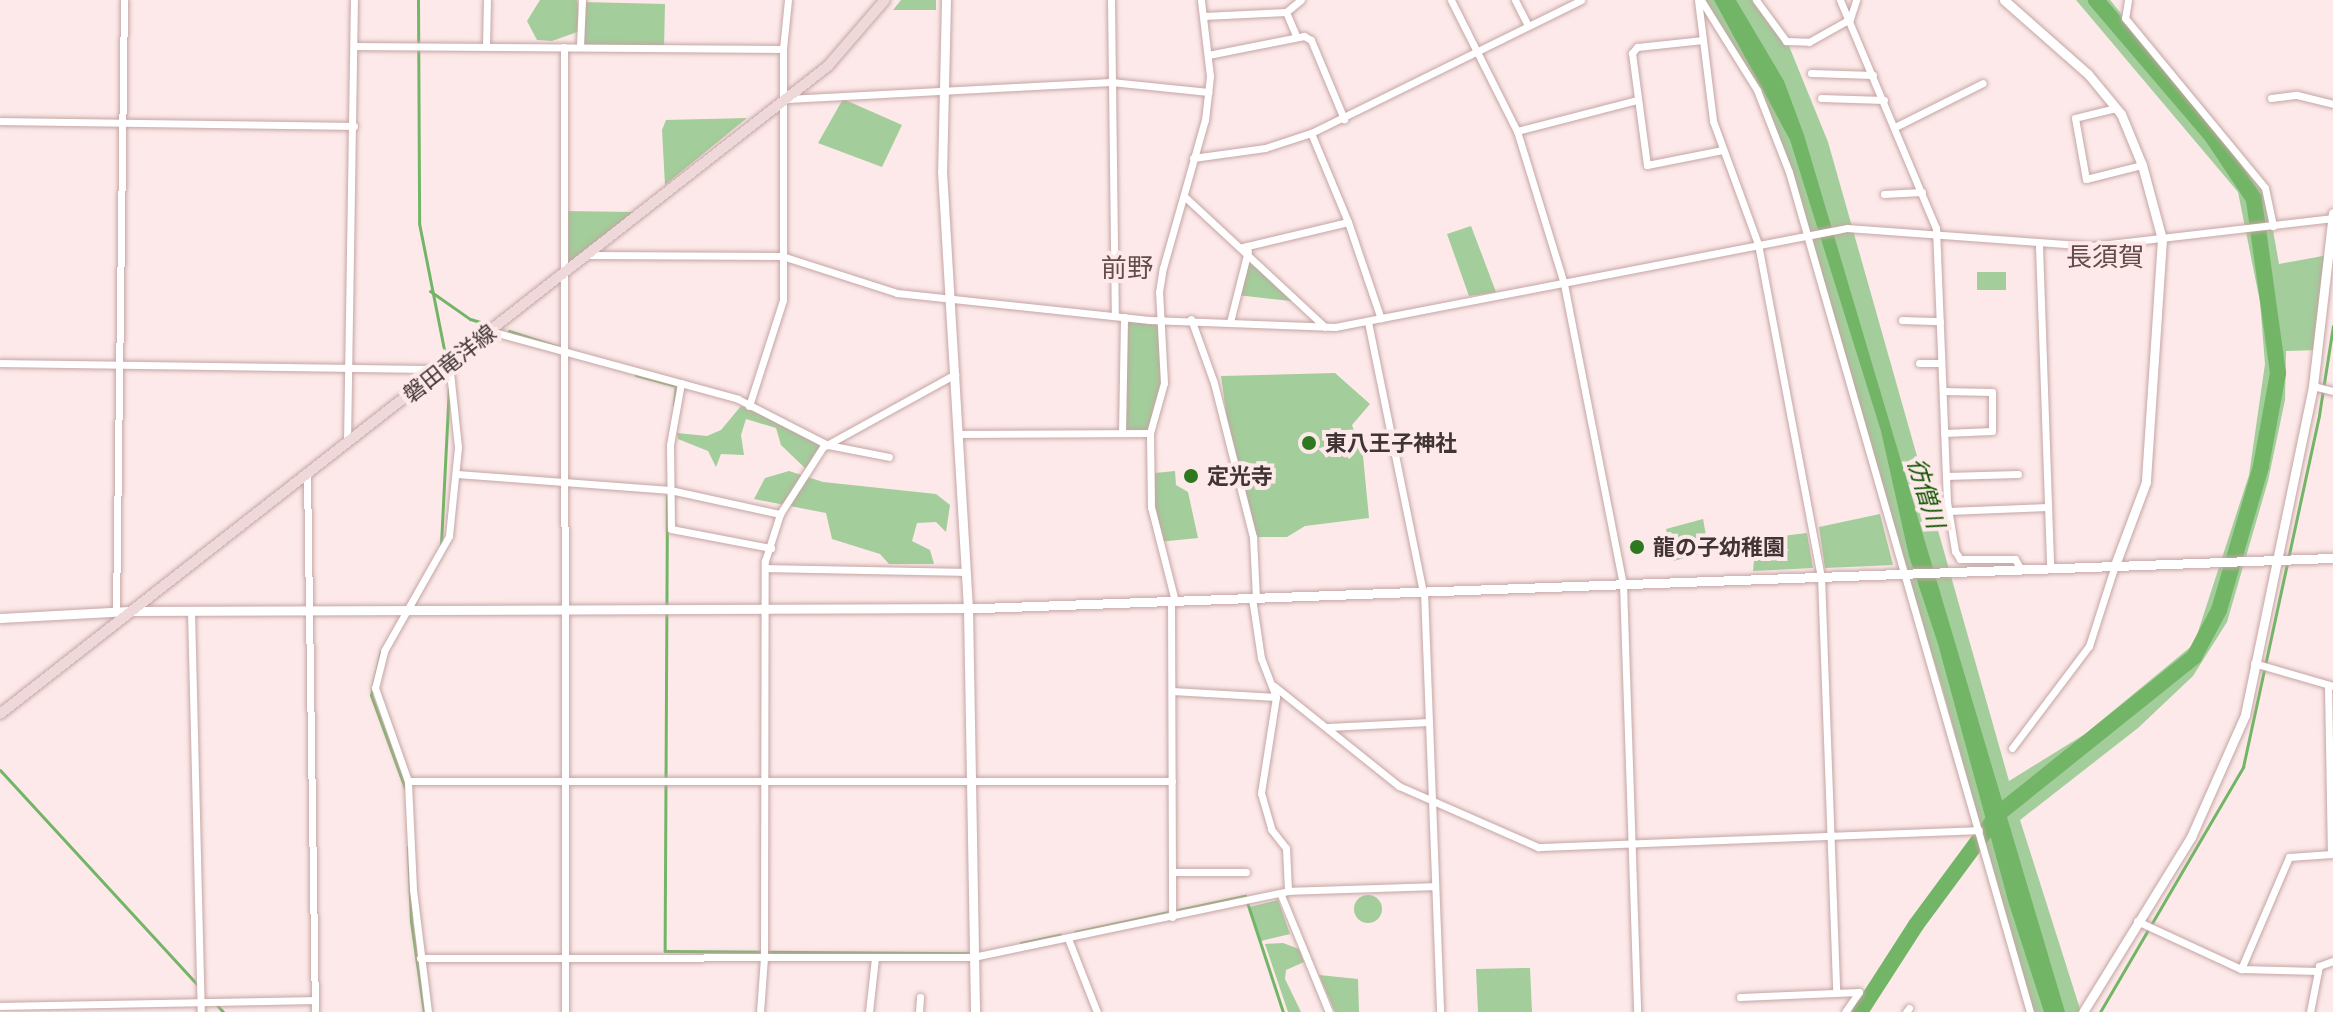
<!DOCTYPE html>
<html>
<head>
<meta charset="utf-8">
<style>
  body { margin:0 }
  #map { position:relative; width:2333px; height:1012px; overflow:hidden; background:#fde9e9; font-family:"IBM Plex Sans","Noto Sans JP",sans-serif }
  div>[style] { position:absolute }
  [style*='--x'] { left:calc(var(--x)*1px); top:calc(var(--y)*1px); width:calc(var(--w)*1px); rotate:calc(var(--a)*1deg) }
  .green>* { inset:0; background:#a3cd9b }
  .round { border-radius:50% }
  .water>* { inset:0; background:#73b567 }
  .stream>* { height:3px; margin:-1.5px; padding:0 1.5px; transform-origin:1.5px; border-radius:1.5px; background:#73b567 }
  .river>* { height:16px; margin:-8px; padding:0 8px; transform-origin:8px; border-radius:8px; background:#73b567 }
  .roads { filter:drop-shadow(0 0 2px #c5a5a5) drop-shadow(0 0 2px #c5a5a5) }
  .minor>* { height:7px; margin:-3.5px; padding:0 3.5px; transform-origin:3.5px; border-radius:3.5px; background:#fff }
  .tertiary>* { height:9px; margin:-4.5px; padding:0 4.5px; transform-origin:4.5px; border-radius:4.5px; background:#fff }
  .secondary>* { height:10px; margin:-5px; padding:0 5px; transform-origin:5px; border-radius:5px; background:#eed8d9 }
  .dots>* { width:22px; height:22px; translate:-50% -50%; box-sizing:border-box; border:4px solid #fde9e9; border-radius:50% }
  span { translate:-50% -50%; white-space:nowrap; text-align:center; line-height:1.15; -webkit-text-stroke:8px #fde9e9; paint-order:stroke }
  .street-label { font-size:22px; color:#413434 }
  .poi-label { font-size:22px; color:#413434; font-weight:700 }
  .left { translate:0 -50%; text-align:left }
  .water-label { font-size:24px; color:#115400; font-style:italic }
  .quarter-label { font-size:26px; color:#664b4b }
</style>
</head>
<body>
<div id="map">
  <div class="green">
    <i style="clip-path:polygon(540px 0,577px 0,580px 19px,582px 2px,665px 4px,664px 48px,580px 46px,580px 31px,552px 41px,537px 40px,527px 21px)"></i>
    <i style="clip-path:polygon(901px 0,936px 0,936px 10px,893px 10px)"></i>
    <i style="clip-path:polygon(1705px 0,1755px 0,1789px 46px,1828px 142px,2009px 781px,2085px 734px,2194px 644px,2249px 475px,2265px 364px,2260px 302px,2238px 192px,2076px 0,2110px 0,2266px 191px,2279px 264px,2328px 255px,2319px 350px,2286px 351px,2285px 400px,2268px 481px,2227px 622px,2193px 676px,2138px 728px,2020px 820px,2081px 1012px,2032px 1012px,1942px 687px,1766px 108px)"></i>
    <i style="clip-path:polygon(843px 99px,902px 125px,882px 167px,818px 143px)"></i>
    <i style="clip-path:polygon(747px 118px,665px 185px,662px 130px,666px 120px)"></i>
    <i style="clip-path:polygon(562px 211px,633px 212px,566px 265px)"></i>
    <i style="clip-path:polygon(1471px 226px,1496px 292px,1469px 296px,1447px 234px)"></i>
    <i style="clip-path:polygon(1248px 251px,1300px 302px,1237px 295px)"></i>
    <i style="clip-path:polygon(1977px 272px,2006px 272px,2006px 290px,1977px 290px)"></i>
    <i style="clip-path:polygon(1124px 317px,1159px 318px,1164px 383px,1150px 433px,1122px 433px)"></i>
    <i style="clip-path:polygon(1335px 373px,1370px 404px,1352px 425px,1363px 456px,1369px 518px,1305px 526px,1287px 537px,1253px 537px,1232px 455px,1221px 376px)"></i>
    <i style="clip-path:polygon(741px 406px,824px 443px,807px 470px,781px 445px,776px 428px,746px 419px,741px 435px,744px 455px,721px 454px,716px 467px,708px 451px,678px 439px,677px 433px,707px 436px,721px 430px)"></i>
    <i style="clip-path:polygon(789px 471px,823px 482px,936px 494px,950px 505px,946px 532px,936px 522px,917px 523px,912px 541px,930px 550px,934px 564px,889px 564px,880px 554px,832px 539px,826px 513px,754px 499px,765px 478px)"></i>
    <i style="clip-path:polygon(1175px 471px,1176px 485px,1188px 492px,1198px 538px,1158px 542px,1152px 510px,1155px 473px)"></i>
    <i style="clip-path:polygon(1880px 514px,1893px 565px,1825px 568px,1819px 527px)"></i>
    <i style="clip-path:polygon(1703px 519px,1709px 552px,1673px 561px,1666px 529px)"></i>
    <i style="clip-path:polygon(1807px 533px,1813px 568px,1753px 571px,1756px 539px)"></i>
    <i class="round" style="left:1354px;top:895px;width:28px;height:28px"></i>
    <i style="clip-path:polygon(1278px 900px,1290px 934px,1261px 941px,1249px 907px)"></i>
    <i style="clip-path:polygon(1283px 943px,1299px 949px,1304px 962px,1286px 970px,1285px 979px,1301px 1012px,1288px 1012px,1265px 944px)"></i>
    <i style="clip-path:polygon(1530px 968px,1532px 1012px,1478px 1012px,1476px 969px)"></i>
    <i style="clip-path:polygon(1319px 975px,1358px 979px,1359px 1012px,1335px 1012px)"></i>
  </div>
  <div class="water">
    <i style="clip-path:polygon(1714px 0,1736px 0,1784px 81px,1804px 135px,2065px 1012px,2044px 1012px,2009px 904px,1938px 644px,1909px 556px,1881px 431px,1790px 140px)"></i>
  </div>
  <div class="stream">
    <i style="--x:418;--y:0;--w:223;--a:89.7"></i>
    <i style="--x:419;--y:223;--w:134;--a:78.8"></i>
    <i style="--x:430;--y:291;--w:49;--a:35"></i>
    <i style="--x:470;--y:319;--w:18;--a:16"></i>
    <i style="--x:509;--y:331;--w:56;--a:17.8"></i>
    <i style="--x:636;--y:375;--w:41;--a:15.4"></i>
    <i style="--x:676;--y:386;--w:19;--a:96"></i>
    <i style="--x:667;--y:496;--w:455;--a:90.3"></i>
    <i style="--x:665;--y:951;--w:305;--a:0.4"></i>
    <i style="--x:441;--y:544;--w:156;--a:-87.1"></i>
    <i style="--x:381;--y:651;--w:45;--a:102.8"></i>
    <i style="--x:371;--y:695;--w:99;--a:69.9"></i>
    <i style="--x:0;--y:770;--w:292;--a:47.4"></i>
    <i style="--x:408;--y:847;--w:74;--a:87.7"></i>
    <i style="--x:411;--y:921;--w:92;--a:81.9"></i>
    <i style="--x:1075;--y:932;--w:174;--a:-12"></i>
    <i style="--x:1245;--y:896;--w:122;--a:71.9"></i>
    <i style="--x:1021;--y:943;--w:40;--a:-12"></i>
    <i style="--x:217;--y:1005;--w:9;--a:49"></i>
    <i style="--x:2100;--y:1012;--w:284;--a:-59.7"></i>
    <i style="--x:2243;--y:767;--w:360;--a:-77.8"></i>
    <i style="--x:2319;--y:415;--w:90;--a:-81.1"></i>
  </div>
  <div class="river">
    <i style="--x:1860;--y:1012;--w:103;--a:-57.2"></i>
    <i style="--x:1916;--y:925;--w:138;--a:-53.5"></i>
    <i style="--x:1998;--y:814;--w:251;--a:-38.7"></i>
    <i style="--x:2194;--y:657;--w:53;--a:-62"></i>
    <i style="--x:2219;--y:610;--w:150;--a:-73.7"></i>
    <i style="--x:2261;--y:466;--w:95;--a:-79.6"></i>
    <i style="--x:2278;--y:373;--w:176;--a:-97.9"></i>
    <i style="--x:2254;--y:199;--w:76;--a:-123.7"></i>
    <i style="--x:2212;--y:136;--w:179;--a:-130.5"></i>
  </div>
  <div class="roads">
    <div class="minor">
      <i style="--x:1111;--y:0;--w:316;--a:89.3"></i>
      <i style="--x:1451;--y:0;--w:147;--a:63.3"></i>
      <i style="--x:1517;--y:131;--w:160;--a:72.9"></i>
      <i style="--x:1564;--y:284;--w:306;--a:78.9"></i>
      <i style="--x:1623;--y:584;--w:428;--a:88.1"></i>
      <i style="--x:1515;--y:0;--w:29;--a:63"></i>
      <i style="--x:1698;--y:0;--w:122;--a:82.9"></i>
      <i style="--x:1713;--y:121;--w:131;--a:69.9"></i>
      <i style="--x:1758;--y:244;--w:338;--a:79.3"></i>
      <i style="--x:1821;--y:576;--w:417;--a:87.9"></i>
      <i style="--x:1701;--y:0;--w:106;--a:58.1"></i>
      <i style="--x:1757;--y:90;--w:88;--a:68.7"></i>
      <i style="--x:1789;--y:172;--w:874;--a:73.99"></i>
      <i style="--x:1756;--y:0;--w:51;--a:53.8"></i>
      <i style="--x:1786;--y:41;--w:23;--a:2"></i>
      <i style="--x:1809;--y:42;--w:47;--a:-29.3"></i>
      <i style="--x:1850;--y:19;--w:20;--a:-72"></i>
      <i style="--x:1840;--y:0;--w:247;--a:67.2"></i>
      <i style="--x:1936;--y:228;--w:274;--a:87.7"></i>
      <i style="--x:1947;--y:502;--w:50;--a:80.7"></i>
      <i style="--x:1955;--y:551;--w:9;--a:58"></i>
      <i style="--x:1960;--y:559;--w:55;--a:0"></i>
      <i style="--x:2015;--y:559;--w:10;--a:61"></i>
      <i style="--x:2128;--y:0;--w:18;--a:99"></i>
      <i style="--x:2125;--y:18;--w:220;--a:50.5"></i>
      <i style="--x:2265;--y:188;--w:39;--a:78"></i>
      <i style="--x:1286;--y:12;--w:19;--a:-39"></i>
      <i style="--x:1204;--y:16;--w:82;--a:-2.8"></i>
      <i style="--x:1286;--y:12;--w:23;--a:67"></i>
      <i style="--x:1703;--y:40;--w:66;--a:173.9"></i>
      <i style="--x:1637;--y:47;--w:8;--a:130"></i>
      <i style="--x:1632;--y:53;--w:113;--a:82.4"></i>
      <i style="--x:1647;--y:165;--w:77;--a:-11.2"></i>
      <i style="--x:354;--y:46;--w:429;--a:0.4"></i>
      <i style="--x:486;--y:46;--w:46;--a:-88.8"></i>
      <i style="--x:580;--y:46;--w:46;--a:-87.5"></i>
      <i style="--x:564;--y:47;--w:965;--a:89.94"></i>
      <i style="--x:1208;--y:55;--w:98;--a:-11.2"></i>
      <i style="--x:1304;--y:36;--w:8;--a:30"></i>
      <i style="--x:1311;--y:40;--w:86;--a:67.3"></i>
      <i style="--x:1811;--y:73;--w:62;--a:1.8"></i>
      <i style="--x:1821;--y:98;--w:63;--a:1.8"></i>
      <i style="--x:2271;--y:98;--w:26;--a:-7"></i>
      <i style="--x:2297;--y:95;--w:37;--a:14"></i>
      <i style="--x:787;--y:99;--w:324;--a:-3"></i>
      <i style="--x:1111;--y:82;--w:98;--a:5.9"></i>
      <i style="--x:2116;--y:108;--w:42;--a:166.3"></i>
      <i style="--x:2075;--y:118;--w:62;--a:79.8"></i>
      <i style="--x:2086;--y:179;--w:58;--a:-14"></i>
      <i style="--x:0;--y:121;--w:354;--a:0.8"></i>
      <i style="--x:1895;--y:127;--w:98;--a:-26.6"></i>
      <i style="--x:1517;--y:131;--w:124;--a:-14.5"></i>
      <i style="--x:1311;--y:133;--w:96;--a:67.4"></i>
      <i style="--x:1348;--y:222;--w:102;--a:71.2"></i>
      <i style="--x:1193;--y:158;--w:73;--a:-7.9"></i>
      <i style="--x:1265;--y:148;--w:48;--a:-18.1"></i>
      <i style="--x:1311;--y:133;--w:301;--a:-26.2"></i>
      <i style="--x:1884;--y:194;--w:38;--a:-3"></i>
      <i style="--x:1184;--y:196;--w:192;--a:42.9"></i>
      <i style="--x:2039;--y:246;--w:321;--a:88"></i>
      <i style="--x:1243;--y:247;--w:108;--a:-13.4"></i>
      <i style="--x:589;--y:255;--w:193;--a:0.3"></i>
      <i style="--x:782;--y:256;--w:121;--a:17.8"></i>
      <i style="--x:897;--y:293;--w:254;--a:6.1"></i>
      <i style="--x:1150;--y:320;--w:185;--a:2.2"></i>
      <i style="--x:1335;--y:327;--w:521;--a:-10.94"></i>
      <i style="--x:1847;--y:228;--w:246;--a:4.2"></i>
      <i style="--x:2092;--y:246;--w:243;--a:-6.6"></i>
      <i style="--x:1191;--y:319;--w:68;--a:70.2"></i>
      <i style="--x:1214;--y:383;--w:159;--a:75.8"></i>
      <i style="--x:1253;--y:537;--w:61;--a:87.2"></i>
      <i style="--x:1902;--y:320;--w:38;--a:2"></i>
      <i style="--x:1230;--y:322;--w:73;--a:-75.8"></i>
      <i style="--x:1368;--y:322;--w:276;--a:78.5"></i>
      <i style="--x:490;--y:331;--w:257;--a:15.3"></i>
      <i style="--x:738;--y:399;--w:101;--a:27.1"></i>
      <i style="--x:828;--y:445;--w:62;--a:11.1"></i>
      <i style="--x:0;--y:363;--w:442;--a:0.8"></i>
      <i style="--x:1919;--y:363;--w:22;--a:0"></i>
      <i style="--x:681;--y:383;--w:63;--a:100.1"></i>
      <i style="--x:670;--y:445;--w:84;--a:89.3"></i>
      <i style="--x:671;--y:529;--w:102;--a:10.8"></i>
      <i style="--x:2313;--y:386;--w:21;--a:14"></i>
      <i style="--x:1943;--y:391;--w:49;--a:1.2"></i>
      <i style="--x:1992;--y:392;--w:39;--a:90"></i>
      <i style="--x:1992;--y:431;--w:48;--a:177.6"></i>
      <i style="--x:749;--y:406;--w:111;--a:-72.2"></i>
      <i style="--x:783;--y:300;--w:251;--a:-90"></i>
      <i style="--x:783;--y:49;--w:49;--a:-84.2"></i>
      <i style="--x:1122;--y:433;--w:116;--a:-89"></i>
      <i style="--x:960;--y:434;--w:190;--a:-0.3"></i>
      <i style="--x:347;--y:443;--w:443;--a:-89.1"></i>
      <i style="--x:307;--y:474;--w:538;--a:89.15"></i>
      <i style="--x:457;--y:474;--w:214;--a:4.3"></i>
      <i style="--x:670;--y:490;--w:113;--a:12.3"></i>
      <i style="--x:1946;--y:476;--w:72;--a:-1.6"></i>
      <i style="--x:1948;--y:511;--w:100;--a:-2.3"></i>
      <i style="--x:765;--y:568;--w:201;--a:1.1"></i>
      <i style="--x:1424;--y:592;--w:420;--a:87.8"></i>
      <i style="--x:1252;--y:598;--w:61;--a:81.5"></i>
      <i style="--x:1261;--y:658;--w:42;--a:69"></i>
      <i style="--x:1276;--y:697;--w:97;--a:98.9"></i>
      <i style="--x:1261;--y:793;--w:37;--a:74"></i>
      <i style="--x:1271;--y:829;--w:24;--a:52"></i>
      <i style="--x:1286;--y:848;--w:43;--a:87.3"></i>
      <i style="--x:1171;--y:601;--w:316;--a:89.8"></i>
      <i style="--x:1175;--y:601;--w:97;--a:-104.3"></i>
      <i style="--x:1151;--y:507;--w:74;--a:-90.8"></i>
      <i style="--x:1150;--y:433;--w:52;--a:-74.4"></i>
      <i style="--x:1164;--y:383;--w:91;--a:-93.1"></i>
      <i style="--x:1159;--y:292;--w:24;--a:-81"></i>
      <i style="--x:1163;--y:268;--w:154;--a:-74.2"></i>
      <i style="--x:1205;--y:120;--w:44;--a:-83.5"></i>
      <i style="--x:1210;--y:76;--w:77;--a:-96.8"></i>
      <i style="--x:116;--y:611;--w:611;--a:-89.25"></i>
      <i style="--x:191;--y:611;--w:401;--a:88.6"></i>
      <i style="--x:2254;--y:663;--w:82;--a:16.2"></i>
      <i style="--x:1274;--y:686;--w:160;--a:38.7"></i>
      <i style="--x:1399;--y:786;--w:152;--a:23.7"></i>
      <i style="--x:1538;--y:847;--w:441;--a:-2.2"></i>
      <i style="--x:2328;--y:686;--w:168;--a:89"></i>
      <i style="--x:1172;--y:691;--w:104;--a:3.3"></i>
      <i style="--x:1328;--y:727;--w:101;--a:-2.8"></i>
      <i style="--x:2012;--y:748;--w:128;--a:-53"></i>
      <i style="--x:2089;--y:646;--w:85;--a:-72.2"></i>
      <i style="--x:408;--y:781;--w:764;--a:0"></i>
      <i style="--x:1172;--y:872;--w:74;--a:0"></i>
      <i style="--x:1281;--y:895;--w:126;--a:67.7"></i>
      <i style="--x:2137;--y:921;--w:115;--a:24.8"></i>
      <i style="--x:2241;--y:969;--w:77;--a:1.5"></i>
      <i style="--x:1069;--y:941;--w:76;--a:68.5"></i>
      <i style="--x:420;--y:958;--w:553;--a:-0.1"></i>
      <i style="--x:973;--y:957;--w:322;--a:-11.8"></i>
      <i style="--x:1288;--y:891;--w:147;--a:-1.9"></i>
      <i style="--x:2241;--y:969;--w:122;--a:-66.8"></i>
      <i style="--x:2289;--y:857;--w:43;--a:-4"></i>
      <i style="--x:1740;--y:997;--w:119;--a:-2.4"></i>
      <i style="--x:1859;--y:992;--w:24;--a:125"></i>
      <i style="--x:0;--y:1006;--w:315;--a:-1.1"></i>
      <i style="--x:428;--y:1012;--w:124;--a:-97"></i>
      <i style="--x:413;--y:889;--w:108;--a:-92.7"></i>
      <i style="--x:408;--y:781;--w:99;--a:-109.5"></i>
      <i style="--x:375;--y:688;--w:38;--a:-76"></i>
      <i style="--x:384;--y:651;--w:132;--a:-60.5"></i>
      <i style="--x:449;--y:536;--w:89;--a:-84.2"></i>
      <i style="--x:458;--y:447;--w:84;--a:-96.1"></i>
      <i style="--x:760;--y:1012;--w:55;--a:-85.8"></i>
      <i style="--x:764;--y:957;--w:396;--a:-89.9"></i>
      <i style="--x:765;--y:561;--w:49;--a:-72.3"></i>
      <i style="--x:780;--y:514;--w:80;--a:-57.3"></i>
      <i style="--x:823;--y:447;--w:151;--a:-28.9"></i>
      <i style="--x:869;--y:1012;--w:54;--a:-83.7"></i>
      <i style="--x:919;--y:1012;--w:15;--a:-86"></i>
      <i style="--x:1906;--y:1012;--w:5;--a:-53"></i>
      <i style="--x:2310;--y:1012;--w:47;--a:-78.9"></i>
      <i style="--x:2319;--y:966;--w:15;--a:-20"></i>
    </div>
    <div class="tertiary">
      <i style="--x:946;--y:0;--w:171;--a:91.3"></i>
      <i style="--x:942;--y:171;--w:438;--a:86.6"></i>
      <i style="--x:968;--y:608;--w:404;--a:89"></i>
      <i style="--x:2004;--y:0;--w:112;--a:41.4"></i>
      <i style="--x:2088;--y:74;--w:52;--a:50.5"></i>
      <i style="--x:2121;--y:114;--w:55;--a:67.6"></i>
      <i style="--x:2142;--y:165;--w:77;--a:74.9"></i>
      <i style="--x:2162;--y:239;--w:244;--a:93.8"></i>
      <i style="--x:2146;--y:482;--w:89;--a:110.5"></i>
      <i style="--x:0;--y:618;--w:129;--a:-3.1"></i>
      <i style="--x:129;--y:611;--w:852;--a:-0.2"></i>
      <i style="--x:981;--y:608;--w:1353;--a:-2.12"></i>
      <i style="--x:2083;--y:1012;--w:206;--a:-58.3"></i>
      <i style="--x:2191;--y:837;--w:133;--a:-66.1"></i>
      <i style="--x:2245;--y:715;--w:336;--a:-78.3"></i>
      <i style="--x:2313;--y:386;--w:174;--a:-83.4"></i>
    </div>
    <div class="secondary">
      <i style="--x:0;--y:714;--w:1051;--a:-38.05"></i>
      <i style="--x:828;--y:66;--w:87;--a:-49.2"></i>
    </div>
  </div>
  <div class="dots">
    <i style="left:1309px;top:443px;background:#2e791f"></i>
    <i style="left:1191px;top:476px;background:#2e791f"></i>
    <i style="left:1637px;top:547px;background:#2e791f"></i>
  </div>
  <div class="street-label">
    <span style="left:449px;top:363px;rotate:-38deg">磐田竜洋線</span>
  </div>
  <div class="poi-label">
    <span class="left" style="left:1325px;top:443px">東八王子神社</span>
    <span class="left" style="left:1207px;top:476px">定光寺</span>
    <span class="left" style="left:1653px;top:547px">龍の子幼稚園</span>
  </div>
  <div class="water-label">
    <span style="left:1926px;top:493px;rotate:73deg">彷僧川</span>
  </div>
  <div class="quarter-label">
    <span style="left:2105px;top:257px">長須賀</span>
    <span style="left:1127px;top:268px">前野</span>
  </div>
</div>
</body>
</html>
